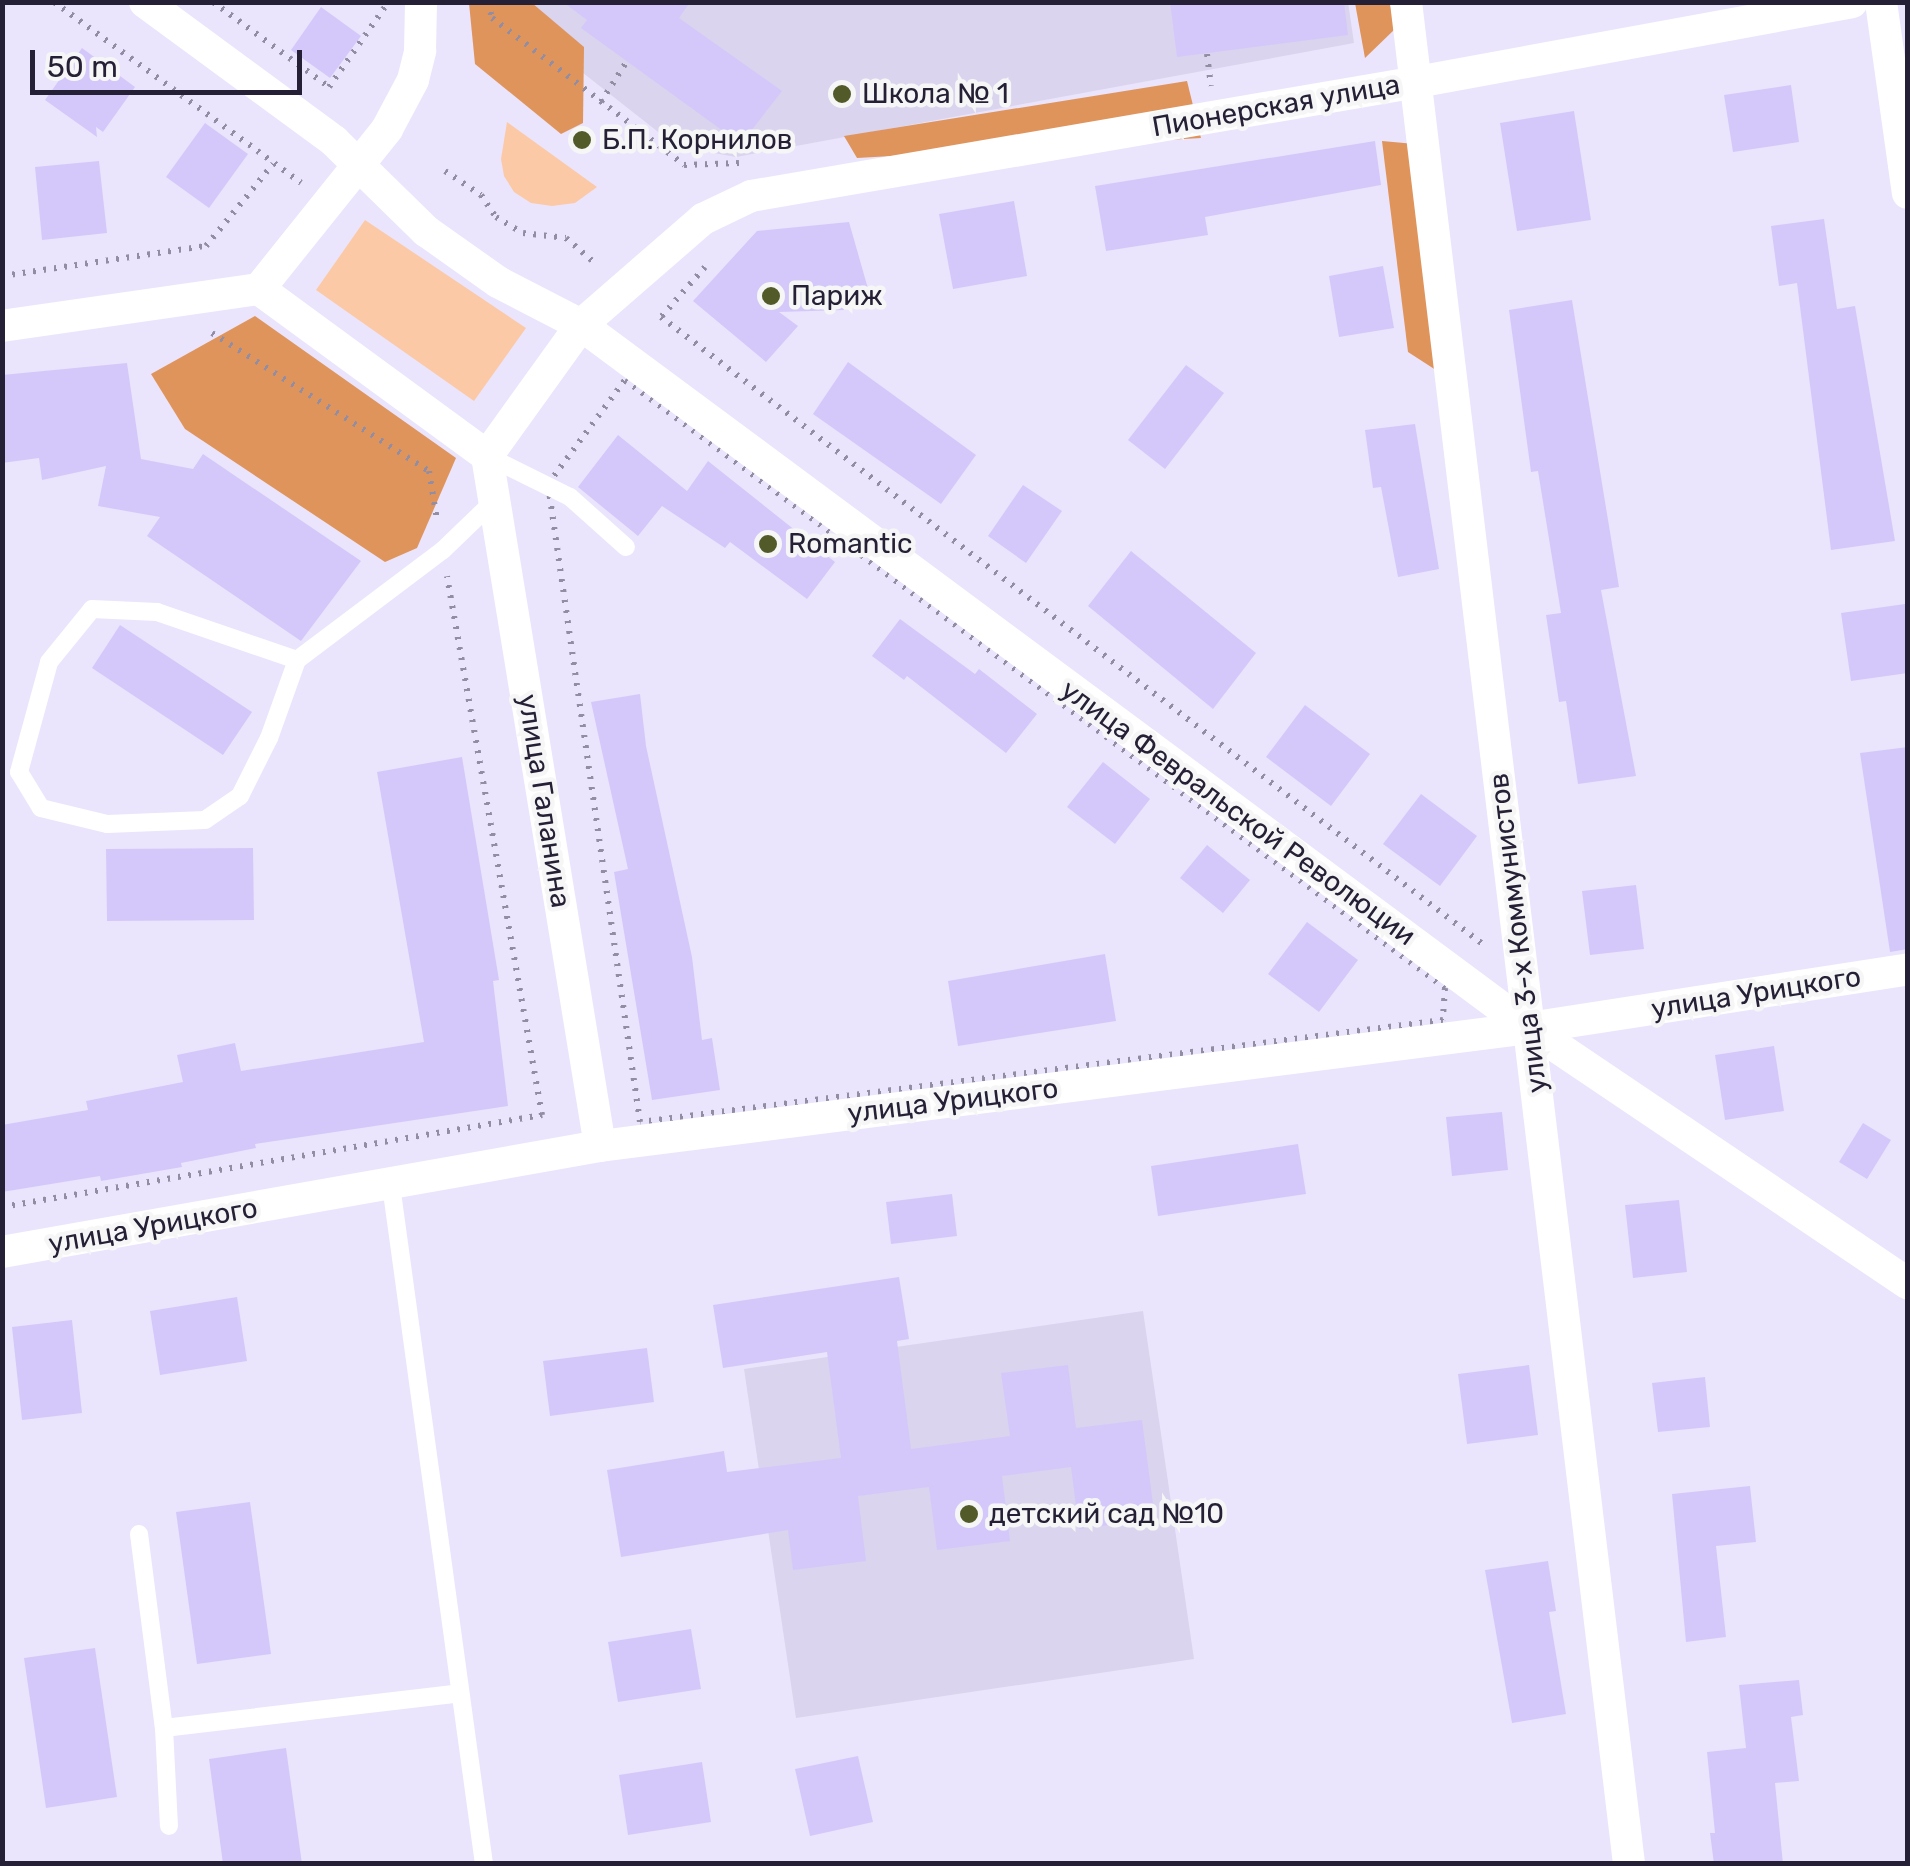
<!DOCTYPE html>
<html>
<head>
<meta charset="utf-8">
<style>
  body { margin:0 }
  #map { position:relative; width:1910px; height:1866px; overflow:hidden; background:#eae5fc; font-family:Rubik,sans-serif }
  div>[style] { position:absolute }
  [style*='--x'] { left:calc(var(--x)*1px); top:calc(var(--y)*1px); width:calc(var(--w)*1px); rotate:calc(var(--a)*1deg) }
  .built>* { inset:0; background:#dad4ee }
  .green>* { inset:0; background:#fcc9a6 }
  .forest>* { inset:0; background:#df945c }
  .building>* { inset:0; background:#d4c8fa }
  .path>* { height:6px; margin-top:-3px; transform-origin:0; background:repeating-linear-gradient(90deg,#928da3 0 2.5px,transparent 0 10.5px) }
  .lane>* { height:18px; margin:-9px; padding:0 9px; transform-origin:9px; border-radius:9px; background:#fff }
  .street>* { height:32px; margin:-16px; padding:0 16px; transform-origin:16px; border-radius:16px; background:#fff }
  .dots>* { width:28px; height:28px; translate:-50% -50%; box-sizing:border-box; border:5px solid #f6f6f6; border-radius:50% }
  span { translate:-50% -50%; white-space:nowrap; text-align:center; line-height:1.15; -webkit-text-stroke:9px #f6f6f6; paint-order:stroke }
  .poi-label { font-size:28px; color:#262036 }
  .left { translate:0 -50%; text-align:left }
  .street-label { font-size:28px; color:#262036 }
  .frame { position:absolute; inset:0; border:5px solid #262036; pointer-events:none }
  .scale { position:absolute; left:30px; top:50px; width:272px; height:45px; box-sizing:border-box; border:5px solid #262036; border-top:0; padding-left:12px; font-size:30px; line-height:35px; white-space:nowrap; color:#262036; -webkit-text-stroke:8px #f6f6f6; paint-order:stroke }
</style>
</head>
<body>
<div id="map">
  <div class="built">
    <i style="clip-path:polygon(1348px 2px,1354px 43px,736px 157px,676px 146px,494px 3px)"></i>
    <i style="clip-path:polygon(1143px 1311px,1194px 1659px,796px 1718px,744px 1369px)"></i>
  </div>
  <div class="green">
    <i style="clip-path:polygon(507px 122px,597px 187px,575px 203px,552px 206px,531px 203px,514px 192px,504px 176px,501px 159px)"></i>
    <i style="clip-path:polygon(365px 220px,526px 328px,474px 401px,316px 290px)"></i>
  </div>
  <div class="forest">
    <i style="clip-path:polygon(469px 3px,532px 3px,584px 47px,583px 123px,561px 134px,475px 64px)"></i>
    <i style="clip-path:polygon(1355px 3px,1390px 3px,1395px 29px,1365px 58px)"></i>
    <i style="clip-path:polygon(1187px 81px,1201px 138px,857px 158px,844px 136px)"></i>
    <i style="clip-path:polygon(1382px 141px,1415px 144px,1442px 374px,1408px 352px)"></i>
    <i style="clip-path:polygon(255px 316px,456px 458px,417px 548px,385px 562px,185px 429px,151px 374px)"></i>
  </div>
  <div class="building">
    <i style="clip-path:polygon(563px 2px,690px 2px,679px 18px,782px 91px,741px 144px,581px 28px,587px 20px)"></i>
    <i style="clip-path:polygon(1170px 2px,1344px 2px,1348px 35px,1177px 57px)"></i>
    <i style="clip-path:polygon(321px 7px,361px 36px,330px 78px,291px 50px)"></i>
    <i style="clip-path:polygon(82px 48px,135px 87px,103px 132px,96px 127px,97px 137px,45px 100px)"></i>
    <i style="clip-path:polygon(1791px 85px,1799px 142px,1733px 152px,1724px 95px)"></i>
    <i style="clip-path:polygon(1574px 111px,1591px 220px,1517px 231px,1500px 123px)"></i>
    <i style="clip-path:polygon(205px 123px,248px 154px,209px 208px,166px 177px)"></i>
    <i style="clip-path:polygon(1375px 141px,1381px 185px,1205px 217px,1208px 235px,1106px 251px,1095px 186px)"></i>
    <i style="clip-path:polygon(99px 161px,107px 233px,42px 240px,35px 167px)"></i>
    <i style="clip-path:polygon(1014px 201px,1027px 276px,953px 289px,939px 214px)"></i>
    <i style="clip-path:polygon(1824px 219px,1837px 309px,1855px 306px,1895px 541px,1831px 550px,1797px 283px,1779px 286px,1771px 226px)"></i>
    <i style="clip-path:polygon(849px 222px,869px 292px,845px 291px,844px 310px,779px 312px,798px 326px,766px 362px,693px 301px,757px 231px)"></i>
    <i style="clip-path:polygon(1383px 266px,1394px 328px,1339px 337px,1329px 276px)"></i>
    <i style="clip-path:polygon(1572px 300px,1619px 587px,1601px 590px,1636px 776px,1578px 784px,1566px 701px,1559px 702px,1546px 615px,1561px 613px,1538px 471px,1531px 472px,1509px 310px)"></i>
    <i style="clip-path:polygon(848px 362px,976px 455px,941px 504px,813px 414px)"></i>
    <i style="clip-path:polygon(127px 363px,141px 459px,193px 469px,203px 454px,361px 561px,301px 641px,147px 536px,160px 517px,98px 506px,106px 466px,42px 480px,39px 458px,2px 463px,2px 375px)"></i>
    <i style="clip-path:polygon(1186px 365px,1224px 393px,1165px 469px,1128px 440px)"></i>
    <i style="clip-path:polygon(1415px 424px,1439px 569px,1398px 577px,1381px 487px,1373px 488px,1365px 430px)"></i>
    <i style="clip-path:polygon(618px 435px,687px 491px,708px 461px,835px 562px,807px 599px,730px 542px,725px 548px,662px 506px,638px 536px,578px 487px)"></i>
    <i style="clip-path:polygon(1023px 485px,1062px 511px,1026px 563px,988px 536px)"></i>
    <i style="clip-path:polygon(1131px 551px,1256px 653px,1213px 709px,1088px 606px)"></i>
    <i style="clip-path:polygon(1905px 604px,1908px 673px,1851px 681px,1841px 613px)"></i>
    <i style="clip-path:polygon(900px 619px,975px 674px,979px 669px,1037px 714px,1006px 753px,907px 676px,904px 680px,872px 656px)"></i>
    <i style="clip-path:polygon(120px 625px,252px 712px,223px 755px,92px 668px)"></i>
    <i style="clip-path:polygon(640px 694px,646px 746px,692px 957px,702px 1040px,712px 1038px,720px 1090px,652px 1100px,614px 872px,628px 869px,591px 702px)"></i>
    <i style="clip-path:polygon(1305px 705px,1370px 754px,1331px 806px,1266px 757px)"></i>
    <i style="clip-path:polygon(1908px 747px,1908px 949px,1890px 952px,1860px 753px)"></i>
    <i style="clip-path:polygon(462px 757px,499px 980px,493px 981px,508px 1106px,255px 1144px,256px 1148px,181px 1163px,182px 1167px,101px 1181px,100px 1176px,2px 1192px,2px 1125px,88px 1110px,86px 1101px,183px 1082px,177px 1055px,235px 1043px,241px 1071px,424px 1042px,377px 772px)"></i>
    <i style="clip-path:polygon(1103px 762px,1150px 799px,1115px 844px,1067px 807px)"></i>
    <i style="clip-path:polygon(1421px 794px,1477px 836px,1440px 886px,1383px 844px)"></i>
    <i style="clip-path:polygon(1207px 845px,1250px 880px,1223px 913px,1180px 878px)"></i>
    <i style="clip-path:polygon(253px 848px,254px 920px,107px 921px,106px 849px)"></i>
    <i style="clip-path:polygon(1636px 885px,1644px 949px,1590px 955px,1582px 891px)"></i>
    <i style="clip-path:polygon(1307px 922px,1358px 960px,1319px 1012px,1268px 974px)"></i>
    <i style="clip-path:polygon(1105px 954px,1116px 1021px,958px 1046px,948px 981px)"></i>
    <i style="clip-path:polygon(1774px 1046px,1784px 1111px,1725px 1120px,1715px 1055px)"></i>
    <i style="clip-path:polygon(1502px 1112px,1508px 1170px,1452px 1176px,1446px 1117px)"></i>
    <i style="clip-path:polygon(1863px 1123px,1891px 1140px,1867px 1179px,1839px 1162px)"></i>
    <i style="clip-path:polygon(1298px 1144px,1306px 1194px,1158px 1216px,1151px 1166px)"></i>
    <i style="clip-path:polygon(952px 1194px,957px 1236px,891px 1244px,886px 1202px)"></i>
    <i style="clip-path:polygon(1679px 1200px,1687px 1272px,1633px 1278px,1625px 1205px)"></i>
    <i style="clip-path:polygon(899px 1277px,909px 1339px,897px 1341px,911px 1449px,1010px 1436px,1001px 1373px,1068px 1365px,1076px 1428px,1142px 1420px,1155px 1519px,1079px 1529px,1071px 1467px,1002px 1476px,1010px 1541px,937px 1550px,929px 1487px,858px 1496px,866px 1561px,793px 1570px,788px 1530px,621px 1557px,607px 1470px,724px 1451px,727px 1472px,841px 1458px,827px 1352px,723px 1368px,713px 1305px)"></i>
    <i style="clip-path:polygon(237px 1297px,247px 1361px,160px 1375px,150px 1311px)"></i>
    <i style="clip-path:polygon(72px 1320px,82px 1413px,22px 1420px,12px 1327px)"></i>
    <i style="clip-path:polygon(647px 1348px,654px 1402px,550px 1416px,543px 1361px)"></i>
    <i style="clip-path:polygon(1529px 1365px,1538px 1435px,1467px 1444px,1458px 1374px)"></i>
    <i style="clip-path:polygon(1705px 1377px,1710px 1427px,1658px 1432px,1652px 1383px)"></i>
    <i style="clip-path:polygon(1750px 1486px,1756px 1542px,1716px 1546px,1726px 1637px,1686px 1642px,1672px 1494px)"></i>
    <i style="clip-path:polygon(250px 1502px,271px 1654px,197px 1664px,176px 1512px)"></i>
    <i style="clip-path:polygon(1548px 1561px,1556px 1611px,1549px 1612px,1566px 1714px,1512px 1723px,1485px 1570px)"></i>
    <i style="clip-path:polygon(691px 1629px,701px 1689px,618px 1702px,608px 1642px)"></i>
    <i style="clip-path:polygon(95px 1648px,117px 1797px,46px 1808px,24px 1658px)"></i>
    <i style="clip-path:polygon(1799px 1680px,1803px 1715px,1791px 1717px,1799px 1781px,1775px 1783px,1783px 1864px,1714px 1864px,1710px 1833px,1715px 1833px,1707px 1752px,1746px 1748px,1739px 1685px)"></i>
    <i style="clip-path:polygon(286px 1748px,302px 1864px,223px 1864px,209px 1759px)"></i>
    <i style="clip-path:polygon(858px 1756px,873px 1822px,810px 1836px,795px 1769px)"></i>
    <i style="clip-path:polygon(702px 1762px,711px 1822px,628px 1835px,619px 1775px)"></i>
  </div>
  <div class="path">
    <i style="--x:54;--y:2;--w:306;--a:36.2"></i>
    <i style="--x:213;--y:2;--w:144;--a:36.2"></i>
    <i style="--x:329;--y:87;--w:101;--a:-55.1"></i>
    <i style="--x:488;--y:2;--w:16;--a:76"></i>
    <i style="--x:492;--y:18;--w:242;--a:37.4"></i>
    <i style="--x:684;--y:165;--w:55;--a:-2.1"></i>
    <i style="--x:1207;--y:54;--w:32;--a:83"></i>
    <i style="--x:601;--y:102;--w:49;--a:-57.6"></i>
    <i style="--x:445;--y:171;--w:43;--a:33.7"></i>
    <i style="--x:481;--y:195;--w:27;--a:56"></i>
    <i style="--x:496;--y:217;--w:31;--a:31"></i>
    <i style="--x:523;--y:233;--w:43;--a:6.6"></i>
    <i style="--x:566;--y:238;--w:37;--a:41"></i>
    <i style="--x:705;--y:267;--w:67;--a:131.3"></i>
    <i style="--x:661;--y:317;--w:1035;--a:37.35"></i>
    <i style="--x:2;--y:276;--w:206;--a:-8.4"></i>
    <i style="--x:206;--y:246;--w:106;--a:-50.7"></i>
    <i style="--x:212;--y:333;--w:257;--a:32.5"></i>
    <i style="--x:429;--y:471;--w:50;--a:80.7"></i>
    <i style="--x:625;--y:380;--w:1021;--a:36.56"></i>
    <i style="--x:1445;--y:988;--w:32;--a:94"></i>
    <i style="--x:1443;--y:1020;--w:809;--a:172.76"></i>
    <i style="--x:640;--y:1122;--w:645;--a:-98.21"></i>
    <i style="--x:548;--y:484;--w:129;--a:-53.5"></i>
    <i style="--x:2;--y:1207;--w:548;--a:-9.67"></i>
    <i style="--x:542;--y:1115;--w:547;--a:-100"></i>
  </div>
  <div class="lane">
    <i style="--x:487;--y:456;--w:93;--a:26.3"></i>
    <i style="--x:570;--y:497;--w:75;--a:41.8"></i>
    <i style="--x:297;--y:660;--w:83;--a:109.7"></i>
    <i style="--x:269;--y:738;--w:65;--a:116.6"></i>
    <i style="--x:240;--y:796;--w:42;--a:145.6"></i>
    <i style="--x:205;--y:820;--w:98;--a:177.7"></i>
    <i style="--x:107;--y:824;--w:68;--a:-166.4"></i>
    <i style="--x:41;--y:808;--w:42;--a:-121.4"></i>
    <i style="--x:19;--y:772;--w:114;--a:-74.7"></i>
    <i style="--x:49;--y:662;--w:68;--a:-50.9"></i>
    <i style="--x:92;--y:609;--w:65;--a:2.6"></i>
    <i style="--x:157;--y:612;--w:148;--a:18.9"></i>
    <i style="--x:297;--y:660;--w:183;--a:-37"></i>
    <i style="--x:443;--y:550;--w:71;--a:-43.9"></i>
    <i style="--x:391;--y:1185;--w:685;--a:82.2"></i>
    <i style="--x:139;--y:1534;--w:196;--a:82.7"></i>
    <i style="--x:164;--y:1728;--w:298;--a:-6.7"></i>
    <i style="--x:164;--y:1728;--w:98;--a:87.1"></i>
  </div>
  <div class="street">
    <i style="--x:145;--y:2;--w:235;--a:36.3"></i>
    <i style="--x:334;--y:141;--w:129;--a:44.4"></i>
    <i style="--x:426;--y:231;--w:88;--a:35.3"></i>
    <i style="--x:498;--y:282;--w:93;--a:27.4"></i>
    <i style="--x:581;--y:325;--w:1180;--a:36.56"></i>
    <i style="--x:1529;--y:1028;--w:457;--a:34"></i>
    <i style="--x:1406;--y:2;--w:1875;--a:83.17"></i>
    <i style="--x:1881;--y:2;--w:193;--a:82"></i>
    <i style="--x:259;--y:289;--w:205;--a:-51.3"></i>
    <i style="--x:387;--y:129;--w:55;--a:-62"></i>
    <i style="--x:413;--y:80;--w:30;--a:-76"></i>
    <i style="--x:420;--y:51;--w:49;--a:-88.8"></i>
    <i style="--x:259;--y:289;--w:283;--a:36.2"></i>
    <i style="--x:2;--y:326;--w:260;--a:-8.2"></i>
    <i style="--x:487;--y:456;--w:161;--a:-54.3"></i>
    <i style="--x:581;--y:325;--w:162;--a:-41"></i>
    <i style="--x:703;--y:219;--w:53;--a:-25.6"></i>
    <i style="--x:751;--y:196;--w:676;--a:-9.71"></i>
    <i style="--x:1417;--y:82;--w:442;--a:-10.4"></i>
    <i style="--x:487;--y:456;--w:699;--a:80.7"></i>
    <i style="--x:2;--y:1252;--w:607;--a:-10.05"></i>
    <i style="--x:600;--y:1146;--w:936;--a:-7.24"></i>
    <i style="--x:1529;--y:1028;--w:384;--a:-8.8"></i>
  </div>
  <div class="dots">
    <i style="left:842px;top:94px;background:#535a29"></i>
    <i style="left:582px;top:140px;background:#535a29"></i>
    <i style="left:771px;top:296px;background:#535a29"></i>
    <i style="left:768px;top:544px;background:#535a29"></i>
    <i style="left:969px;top:1514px;background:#535a29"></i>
  </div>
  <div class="poi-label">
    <span class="left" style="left:862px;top:94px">Школа № 1</span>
    <span class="left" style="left:602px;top:140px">Б.П. Корнилов</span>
    <span class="left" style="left:791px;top:296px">Париж</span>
    <span class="left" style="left:788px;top:544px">Romantic</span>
    <span class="left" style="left:989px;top:1514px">детский сад №10</span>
  </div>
  <div class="street-label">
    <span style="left:1276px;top:106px;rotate:-10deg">Пионерская улица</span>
    <span style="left:544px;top:801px;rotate:81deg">улица Галанина</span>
    <span style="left:1238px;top:813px;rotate:36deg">улица Февральской Революции</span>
    <span style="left:1518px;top:933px;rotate:-97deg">улица 3-х Коммунистов</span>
    <span style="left:1756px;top:993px;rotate:-9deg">улица Урицкого</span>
    <span style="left:953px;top:1101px;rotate:-7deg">улица Урицкого</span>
    <span style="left:153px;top:1226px;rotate:-10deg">улица Урицкого</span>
  </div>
  <div class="frame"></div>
  <div class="scale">50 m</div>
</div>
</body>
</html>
